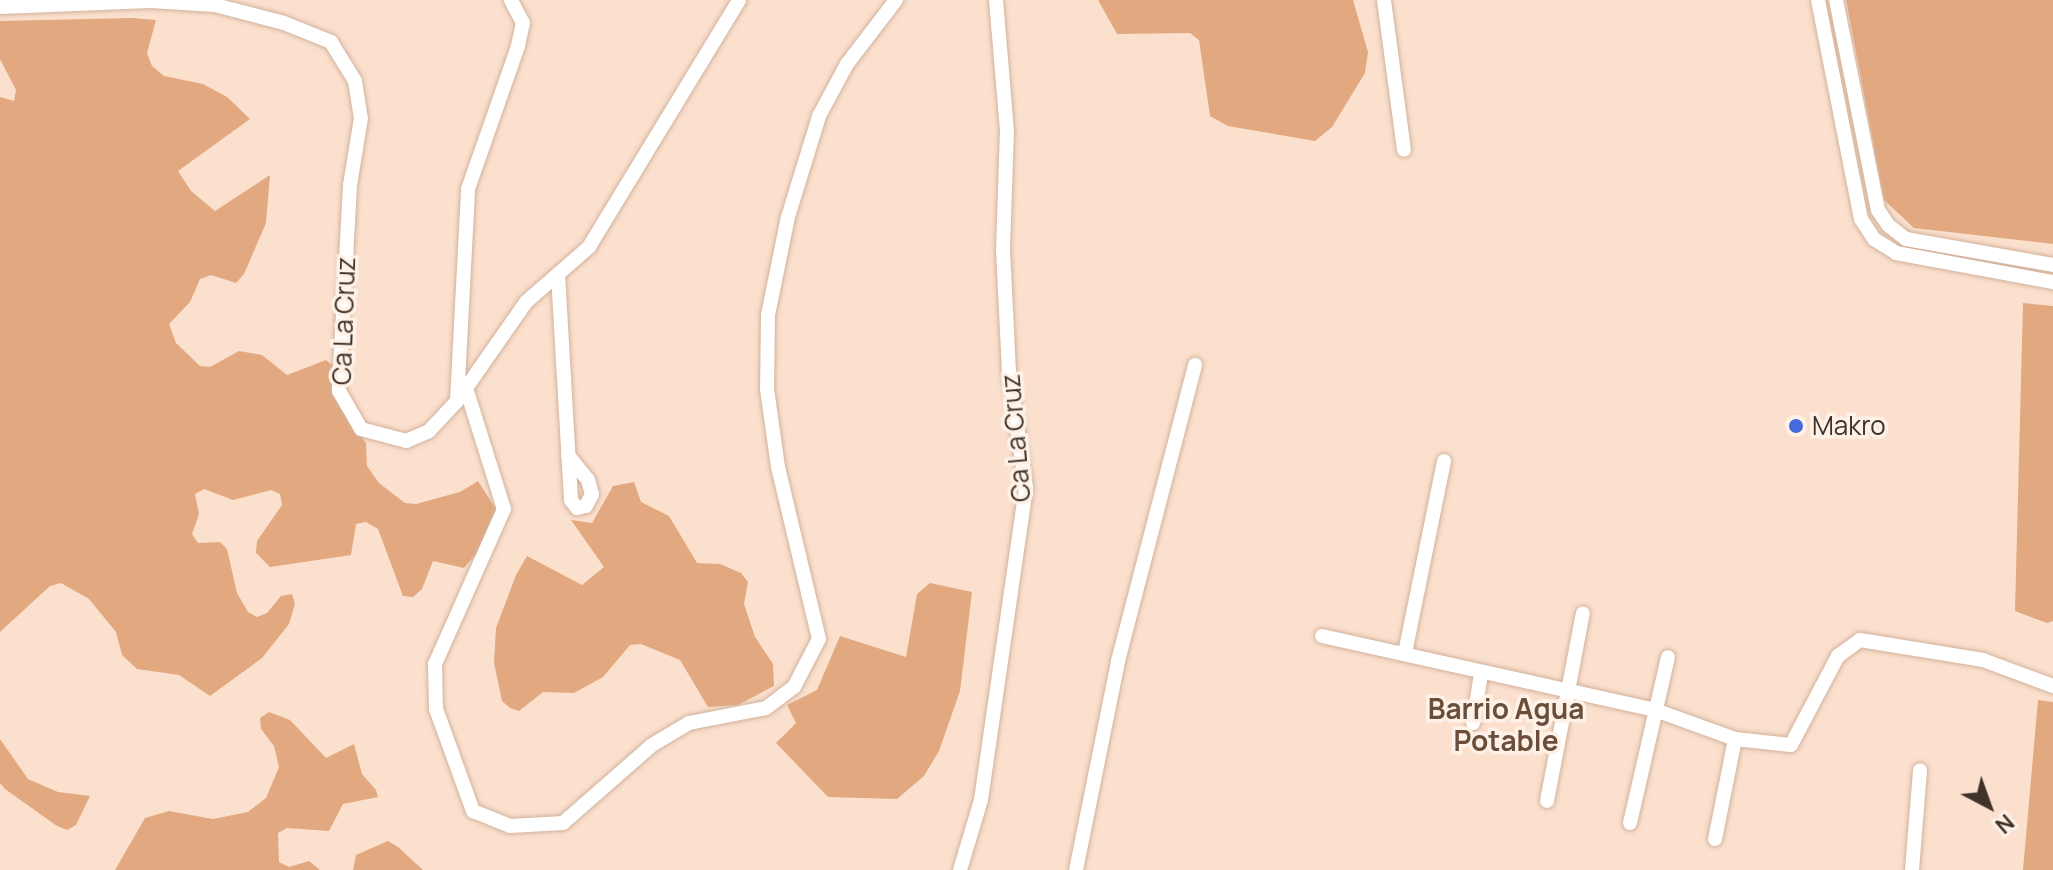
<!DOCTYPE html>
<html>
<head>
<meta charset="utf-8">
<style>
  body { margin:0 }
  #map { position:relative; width:2053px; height:870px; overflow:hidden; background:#fbe0ce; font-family:Manrope,sans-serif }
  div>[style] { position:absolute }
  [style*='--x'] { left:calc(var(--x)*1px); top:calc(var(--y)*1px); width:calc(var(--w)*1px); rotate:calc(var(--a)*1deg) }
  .green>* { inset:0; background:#e2a87f }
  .roads { filter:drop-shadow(0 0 2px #d2b29c) drop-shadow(0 0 2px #d2b29c) }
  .minor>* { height:14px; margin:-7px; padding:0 7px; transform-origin:7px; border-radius:7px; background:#fff }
  .dots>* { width:22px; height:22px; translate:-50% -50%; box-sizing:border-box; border:4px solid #fef1e7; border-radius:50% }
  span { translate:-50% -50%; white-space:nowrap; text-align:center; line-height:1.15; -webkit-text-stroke:7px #fef1e7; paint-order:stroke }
  .street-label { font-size:26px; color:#40332a }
  .poi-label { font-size:26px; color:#40332a }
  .left { translate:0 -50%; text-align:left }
  .neighbourhood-label { font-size:28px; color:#6a4e3a; font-weight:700 }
  .north { position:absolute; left:1949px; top:766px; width:80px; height:80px; -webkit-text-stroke:6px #fef1e7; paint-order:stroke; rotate:139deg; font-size:22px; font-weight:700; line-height:32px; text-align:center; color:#40332a }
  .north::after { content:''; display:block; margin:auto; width:28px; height:36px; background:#40332a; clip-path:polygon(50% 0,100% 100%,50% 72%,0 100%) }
</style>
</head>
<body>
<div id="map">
  <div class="green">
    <i style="clip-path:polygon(1098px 0,1353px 0,1368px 52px,1365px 73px,1332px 127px,1315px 141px,1228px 126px,1210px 116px,1199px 40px,1190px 33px,1117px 34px)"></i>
    <i style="clip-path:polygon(1846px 0,2053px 0,2053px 244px,1914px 228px,1884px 200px)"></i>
    <i style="clip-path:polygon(132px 18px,156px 20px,147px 53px,152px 66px,164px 76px,203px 84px,227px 97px,250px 119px,178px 171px,191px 191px,215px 211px,270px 175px,266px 223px,244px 274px,236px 283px,211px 275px,200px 279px,190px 302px,169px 324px,176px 343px,200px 366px,210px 367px,239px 351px,262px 355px,287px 375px,326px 360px,334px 367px,339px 407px,366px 443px,367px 466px,379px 483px,405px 503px,416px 504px,460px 492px,478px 481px,499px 514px,485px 543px,464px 568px,433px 561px,422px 589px,413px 597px,403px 596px,378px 529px,366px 522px,356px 524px,351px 555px,270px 567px,256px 553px,257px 541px,282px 505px,280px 494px,271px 490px,233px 500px,204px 489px,195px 494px,199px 514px,192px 534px,198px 543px,220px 542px,227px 549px,237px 593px,248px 612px,257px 617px,267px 613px,281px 596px,292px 594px,295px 604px,289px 624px,262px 658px,210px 696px,179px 675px,137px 669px,122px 655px,116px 632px,89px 599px,61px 583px,50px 586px,0 632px,0 97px,14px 101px,16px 90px,0 59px,0 21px)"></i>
    <i style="clip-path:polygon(2023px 303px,2053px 306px,2053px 621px,2047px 623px,2015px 611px)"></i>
    <i style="clip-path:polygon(634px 482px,641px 502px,669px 516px,697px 563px,720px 564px,741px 573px,748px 582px,744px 604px,755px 637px,773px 664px,774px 686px,738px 705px,708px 707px,680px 660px,641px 644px,630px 645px,603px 677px,574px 693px,543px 692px,519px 711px,510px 708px,502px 701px,494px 663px,496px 628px,516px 575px,527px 556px,582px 585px,604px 567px,571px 520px,592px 523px,613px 486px)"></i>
    <i style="clip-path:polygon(930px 583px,972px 592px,960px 691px,939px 751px,924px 776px,897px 799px,828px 797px,776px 743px,796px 723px,787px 705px,817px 690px,840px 636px,906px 657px,917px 594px)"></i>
    <i style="clip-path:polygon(2038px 700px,2053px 702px,2053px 870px,2023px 870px)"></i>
    <i style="clip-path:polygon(269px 712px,290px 720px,326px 758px,354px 744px,362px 774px,376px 790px,378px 797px,343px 804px,329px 831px,287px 828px,278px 833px,279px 862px,289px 867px,309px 861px,320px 870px,115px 870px,145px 818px,169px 811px,213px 819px,248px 812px,266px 798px,279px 767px,274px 746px,261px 729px,260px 718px)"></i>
    <i style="clip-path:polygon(0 739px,28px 779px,58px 792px,90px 796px,76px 825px,67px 830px,57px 826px,5px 789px,0 783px)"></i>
    <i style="clip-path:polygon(388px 841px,398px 847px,423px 870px,353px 870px,356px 855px)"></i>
  </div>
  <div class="roads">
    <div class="minor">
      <i style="--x:1384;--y:0;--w:151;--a:82.4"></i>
      <i style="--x:1818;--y:0;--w:223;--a:78.9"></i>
      <i style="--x:1861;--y:219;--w:24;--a:57"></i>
      <i style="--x:1874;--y:239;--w:26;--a:32"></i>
      <i style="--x:1896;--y:253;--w:160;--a:10.5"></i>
      <i style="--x:1836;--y:0;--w:214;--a:78.7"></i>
      <i style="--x:1878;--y:210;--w:18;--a:56"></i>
      <i style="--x:1888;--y:225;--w:23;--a:38"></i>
      <i style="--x:1906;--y:239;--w:149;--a:10"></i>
      <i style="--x:0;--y:7;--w:151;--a:-2.3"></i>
      <i style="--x:151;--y:1;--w:64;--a:3.6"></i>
      <i style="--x:215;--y:5;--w:71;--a:14.6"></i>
      <i style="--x:284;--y:23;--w:51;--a:22"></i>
      <i style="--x:331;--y:42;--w:46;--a:58.4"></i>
      <i style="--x:355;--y:81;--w:37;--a:81"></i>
      <i style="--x:361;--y:118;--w:68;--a:99.3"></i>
      <i style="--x:350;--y:185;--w:206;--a:93.1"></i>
      <i style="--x:339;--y:391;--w:44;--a:59.9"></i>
      <i style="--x:361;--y:429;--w:47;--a:14.9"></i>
      <i style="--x:406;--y:441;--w:25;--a:-23"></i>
      <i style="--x:429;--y:431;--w:41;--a:-47"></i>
      <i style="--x:457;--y:401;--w:121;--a:-55.1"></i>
      <i style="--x:526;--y:302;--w:84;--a:-41.1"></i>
      <i style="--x:589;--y:247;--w:289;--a:-58.7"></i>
      <i style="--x:558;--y:274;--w:226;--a:86.7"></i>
      <i style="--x:571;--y:500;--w:10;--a:53"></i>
      <i style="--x:577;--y:508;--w:9;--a:-13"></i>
      <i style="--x:586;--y:506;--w:13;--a:-63"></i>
      <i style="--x:592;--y:494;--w:15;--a:-106"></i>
      <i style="--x:588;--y:480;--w:32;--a:-129"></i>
      <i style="--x:466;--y:388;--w:127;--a:72.6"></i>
      <i style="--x:504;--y:509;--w:170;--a:114"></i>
      <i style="--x:435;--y:664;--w:45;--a:88.7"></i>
      <i style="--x:436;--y:709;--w:109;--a:70.1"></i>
      <i style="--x:473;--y:811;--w:40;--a:22"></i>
      <i style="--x:510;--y:826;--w:53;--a:-3.2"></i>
      <i style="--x:563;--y:823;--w:118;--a:-41.2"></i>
      <i style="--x:652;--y:745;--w:43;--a:-30.7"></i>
      <i style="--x:689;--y:723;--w:78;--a:-11"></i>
      <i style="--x:766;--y:708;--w:35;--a:-37"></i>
      <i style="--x:794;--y:687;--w:54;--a:-62.5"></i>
      <i style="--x:819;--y:639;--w:177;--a:-103.4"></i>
      <i style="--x:778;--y:467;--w:79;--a:-98"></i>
      <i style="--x:767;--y:389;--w:74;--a:-89.2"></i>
      <i style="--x:768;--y:315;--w:100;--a:-78.5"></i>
      <i style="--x:788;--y:217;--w:106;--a:-72.9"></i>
      <i style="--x:819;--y:116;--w:59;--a:-61.7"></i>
      <i style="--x:847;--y:64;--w:81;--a:-52.6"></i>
      <i style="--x:457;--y:401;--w:212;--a:-87"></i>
      <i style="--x:468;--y:189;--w:151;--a:-70.7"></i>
      <i style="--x:518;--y:46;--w:24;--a:-78"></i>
      <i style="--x:523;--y:23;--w:26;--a:-118"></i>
      <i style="--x:1322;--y:636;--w:341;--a:12.5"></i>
      <i style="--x:1655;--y:710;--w:85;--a:19.9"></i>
      <i style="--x:1735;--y:739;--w:102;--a:101.3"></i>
      <i style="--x:1405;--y:653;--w:196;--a:-78.5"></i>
      <i style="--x:1473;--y:723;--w:50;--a:-80.7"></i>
      <i style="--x:1735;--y:739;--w:56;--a:6.1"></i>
      <i style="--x:1791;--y:745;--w:101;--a:-62.2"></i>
      <i style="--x:1838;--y:656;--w:27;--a:-36"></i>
      <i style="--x:1860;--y:640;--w:125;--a:9.2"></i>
      <i style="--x:1983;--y:660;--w:75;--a:20.4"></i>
      <i style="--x:1547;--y:801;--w:191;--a:-79.2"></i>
      <i style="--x:1630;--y:823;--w:170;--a:-77.1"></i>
      <i style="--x:960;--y:870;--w:73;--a:-73.3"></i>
      <i style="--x:981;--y:800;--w:316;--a:-81.8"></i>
      <i style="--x:1026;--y:487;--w:116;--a:-98.4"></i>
      <i style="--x:1009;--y:372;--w:122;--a:-92.8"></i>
      <i style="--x:1003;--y:250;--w:119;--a:-88.1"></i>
      <i style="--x:1007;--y:131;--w:131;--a:-94.8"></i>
      <i style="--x:1076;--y:870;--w:213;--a:-78.6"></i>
      <i style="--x:1118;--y:661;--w:306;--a:-75.4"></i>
      <i style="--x:1912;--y:870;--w:100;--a:-85.4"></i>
    </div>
  </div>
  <div class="dots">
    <i style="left:1796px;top:426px;background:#456add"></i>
  </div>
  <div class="street-label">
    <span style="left:344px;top:321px;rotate:-88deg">Ca La Cruz</span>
    <span style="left:1016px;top:438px;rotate:-95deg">Ca La Cruz</span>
  </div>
  <div class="poi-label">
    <span class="left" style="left:1812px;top:426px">Makro</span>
  </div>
  <div class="neighbourhood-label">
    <span style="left:1506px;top:724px">Barrio Agua<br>Potable</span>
  </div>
  <div class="north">N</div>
</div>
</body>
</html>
